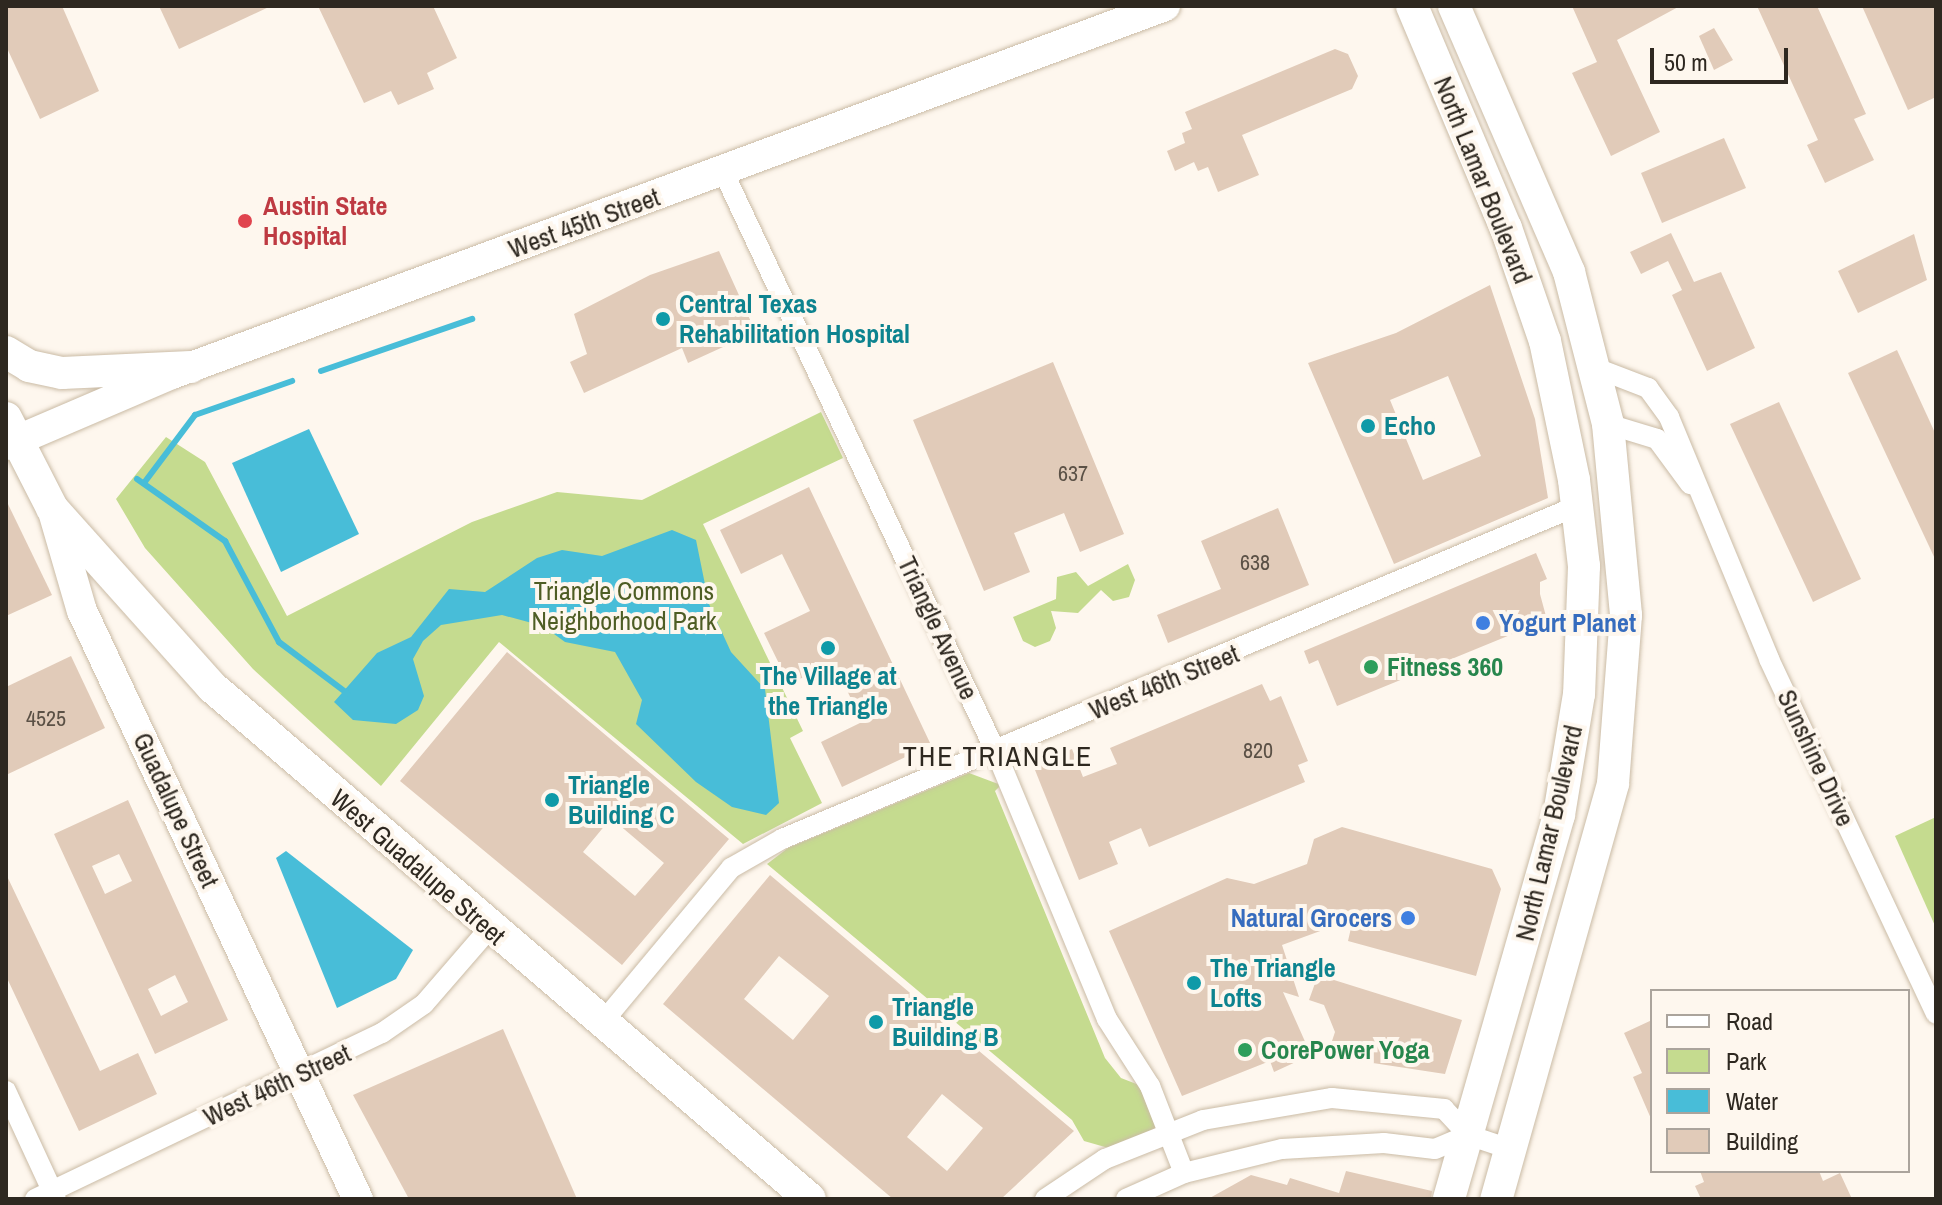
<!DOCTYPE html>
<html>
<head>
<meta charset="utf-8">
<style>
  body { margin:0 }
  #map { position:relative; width:1942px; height:1205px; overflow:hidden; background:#fef7ee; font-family:"Archivo Narrow",sans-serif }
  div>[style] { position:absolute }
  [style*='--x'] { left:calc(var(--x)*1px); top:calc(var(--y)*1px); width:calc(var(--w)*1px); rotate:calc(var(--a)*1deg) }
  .green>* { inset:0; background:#c5db8f }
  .water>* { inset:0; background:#48bdd8 }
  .stream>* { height:6px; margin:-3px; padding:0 3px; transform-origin:3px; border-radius:3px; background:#48bdd8 }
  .building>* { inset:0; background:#e1cbb9 }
  .roads { filter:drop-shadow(0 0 2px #cabba5) drop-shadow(0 0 2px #cabba5) }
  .street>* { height:20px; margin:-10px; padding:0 10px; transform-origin:10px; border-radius:10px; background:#fff }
  .secondary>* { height:30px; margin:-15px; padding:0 15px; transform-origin:15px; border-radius:15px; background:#fff }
  .primary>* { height:32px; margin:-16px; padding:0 16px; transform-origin:16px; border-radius:16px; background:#fff }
  .dots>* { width:22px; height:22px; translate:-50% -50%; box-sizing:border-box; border:4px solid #fef7ee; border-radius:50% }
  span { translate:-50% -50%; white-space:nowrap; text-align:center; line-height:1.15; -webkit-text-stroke:8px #fef7ee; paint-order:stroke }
  .number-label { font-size:22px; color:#5b5146 }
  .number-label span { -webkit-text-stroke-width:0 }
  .street-label { font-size:26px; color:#2e2820 }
  .health-label { font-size:26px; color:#be3a42; font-weight:700 }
  .left { translate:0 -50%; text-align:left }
  .culture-label { font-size:26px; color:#0d838f; font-weight:700 }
  .park-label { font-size:26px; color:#4e5d24 }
  .shop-label { font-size:26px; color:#366cbe; font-weight:700 }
  .right { translate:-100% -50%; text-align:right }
  .leisure-label { font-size:26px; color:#27864d; font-weight:700 }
  .neighbourhood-label { font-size:28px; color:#2e2820; letter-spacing:2px }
  .frame { position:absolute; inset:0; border:8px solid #2e2820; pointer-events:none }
  .legend { position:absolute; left:1650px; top:989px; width:260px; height:184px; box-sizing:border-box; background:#fef7ee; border:2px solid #aba49c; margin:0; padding:10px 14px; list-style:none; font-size:24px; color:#2e2820 }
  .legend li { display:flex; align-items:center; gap:16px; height:40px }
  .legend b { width:40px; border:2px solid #aba49c }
  .scale { position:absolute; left:1650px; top:48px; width:138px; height:36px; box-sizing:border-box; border:4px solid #2e2820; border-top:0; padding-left:10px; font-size:24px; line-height:28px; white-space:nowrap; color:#2e2820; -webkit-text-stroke:6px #fef7ee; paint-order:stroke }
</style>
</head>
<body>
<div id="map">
  <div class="green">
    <i style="clip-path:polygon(821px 412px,843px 458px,703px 524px,803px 731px,790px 738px,822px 803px,743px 844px,499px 642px,381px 786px,253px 669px,145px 548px,116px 499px,166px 437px,205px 462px,287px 616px,472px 522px,557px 492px,642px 500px)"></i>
    <i style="clip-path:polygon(1128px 564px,1135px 580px,1129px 597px,1113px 601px,1101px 590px,1078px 613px,1051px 611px,1056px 628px,1050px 641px,1035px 647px,1023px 641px,1013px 617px,1056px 599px,1057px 577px,1076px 572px,1088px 586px)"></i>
    <i style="clip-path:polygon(969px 773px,1001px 785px,995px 791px,1105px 1058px,1121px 1078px,1139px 1085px,1157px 1130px,1112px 1149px,1084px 1141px,1072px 1120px,767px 864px,788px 848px)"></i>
    <i style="clip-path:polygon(1936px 817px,1936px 928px,1895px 836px)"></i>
  </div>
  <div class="water">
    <i style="clip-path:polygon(309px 429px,359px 534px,281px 572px,232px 463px)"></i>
    <i style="clip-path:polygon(672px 530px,696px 540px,709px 604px,731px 652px,765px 689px,779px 803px,766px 815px,732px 807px,696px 782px,636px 724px,642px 700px,615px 652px,565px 642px,543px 626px,502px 615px,441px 625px,423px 641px,413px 659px,424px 696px,418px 710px,396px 724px,353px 720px,334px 702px,377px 653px,411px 637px,449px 589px,485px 592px,537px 558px,562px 550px,602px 556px)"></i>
    <i style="clip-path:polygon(286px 851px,413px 950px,396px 979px,337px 1008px,276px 858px)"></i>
  </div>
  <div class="stream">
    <i style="--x:321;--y:371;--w:160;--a:-19"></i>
    <i style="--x:137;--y:479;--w:108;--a:35.2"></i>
    <i style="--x:225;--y:541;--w:115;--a:61.9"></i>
    <i style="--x:279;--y:642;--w:85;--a:36.9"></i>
    <i style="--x:144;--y:483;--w:85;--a:-53.1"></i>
    <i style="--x:195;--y:415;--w:103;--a:-19.3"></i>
  </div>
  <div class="building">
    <i style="clip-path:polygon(6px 6px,62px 6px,99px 91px,40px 119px,6px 46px)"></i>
    <i style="clip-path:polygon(159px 6px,271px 6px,179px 49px)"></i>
    <i style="clip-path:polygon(318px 6px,433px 6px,457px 58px,427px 73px,434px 89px,398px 105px,391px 91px,364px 103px)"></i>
    <i style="clip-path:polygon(1572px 6px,1680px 6px,1617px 40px,1660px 132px,1611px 156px,1572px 73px,1597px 62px)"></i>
    <i style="clip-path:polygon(1757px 6px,1817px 6px,1866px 114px,1854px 119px,1874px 160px,1825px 183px,1807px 145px,1818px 140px)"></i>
    <i style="clip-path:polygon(1862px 6px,1936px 6px,1936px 97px,1908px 110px)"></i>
    <i style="clip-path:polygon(1714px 28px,1733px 60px,1714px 70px,1699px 36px)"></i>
    <i style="clip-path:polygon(1335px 49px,1348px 54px,1358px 76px,1352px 89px,1242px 135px,1259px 175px,1218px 192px,1208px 167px,1198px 171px,1194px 162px,1175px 171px,1167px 151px,1185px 143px,1182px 133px,1192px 129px,1185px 112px)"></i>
    <i style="clip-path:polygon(1724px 138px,1746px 188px,1662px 223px,1641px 173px)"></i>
    <i style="clip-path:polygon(1671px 233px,1694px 282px,1721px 272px,1755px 348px,1707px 371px,1672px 295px,1682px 290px,1668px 261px,1641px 274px,1630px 252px)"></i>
    <i style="clip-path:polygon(1914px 234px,1927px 280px,1858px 313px,1838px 271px)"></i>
    <i style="clip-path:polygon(719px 251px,752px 324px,730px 334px,734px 342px,688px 363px,682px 348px,584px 393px,570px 362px,587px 354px,574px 314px,650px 275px)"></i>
    <i style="clip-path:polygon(evenodd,1490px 285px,1535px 419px,1548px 498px,1394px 564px,1308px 363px,1396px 333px,1490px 285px,1448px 376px,1481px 456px,1423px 480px,1390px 400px,1448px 376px)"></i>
    <i style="clip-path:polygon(1897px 350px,1936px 435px,1936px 561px,1848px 373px)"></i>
    <i style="clip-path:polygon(1053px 362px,1124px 534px,1080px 552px,1064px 513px,1014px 533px,1030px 572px,984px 591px,913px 420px)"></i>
    <i style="clip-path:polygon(1779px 402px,1861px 579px,1813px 602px,1730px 424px)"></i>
    <i style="clip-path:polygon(809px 487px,931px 745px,842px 787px,821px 742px,862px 722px,834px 663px,789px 684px,764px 633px,810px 611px,782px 554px,741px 574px,720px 530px)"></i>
    <i style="clip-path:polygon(6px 500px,52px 595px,6px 616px)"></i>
    <i style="clip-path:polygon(1278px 508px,1309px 585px,1168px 643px,1157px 615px,1221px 589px,1201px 541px)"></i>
    <i style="clip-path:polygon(1536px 553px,1547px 579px,1540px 582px,1540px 594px,1547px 620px,1337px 706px,1318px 660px,1309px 664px,1304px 651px)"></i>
    <i style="clip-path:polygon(evenodd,507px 652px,729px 839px,622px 965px,400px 781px,507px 652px,611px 818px,664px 863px,635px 896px,583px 852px,611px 818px)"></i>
    <i style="clip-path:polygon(71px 656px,105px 728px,6px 775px,6px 687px)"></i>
    <i style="clip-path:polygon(1262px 684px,1270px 701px,1281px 696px,1308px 761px,1298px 765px,1305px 782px,1149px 847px,1141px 828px,1109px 842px,1118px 864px,1079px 880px,1033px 765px,1072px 749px,1083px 777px,1117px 764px,1110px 748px)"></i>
    <i style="clip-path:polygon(evenodd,128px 800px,228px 1020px,155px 1054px,54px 834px,128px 800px,119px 854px,132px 881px,105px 894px,92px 866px,119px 854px,128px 800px,175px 975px,188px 1002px,161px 1016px,148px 989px,175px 975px)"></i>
    <i style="clip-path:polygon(1342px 827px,1492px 869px,1501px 889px,1476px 976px,1348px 941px,1353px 919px,1282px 945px,1299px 997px,1283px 992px,1311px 1055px,1274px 1072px,1270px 1061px,1182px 1096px,1109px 931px,1227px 878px,1254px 884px,1307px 864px,1314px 839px)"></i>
    <i style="clip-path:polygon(6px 874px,100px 1071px,138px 1053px,157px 1094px,79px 1131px,6px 976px)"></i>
    <i style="clip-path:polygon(evenodd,770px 875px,1074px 1131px,1001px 1199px,893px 1199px,663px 1004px,770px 875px,779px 956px,829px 996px,793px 1040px,744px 999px,779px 956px,770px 875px,942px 1094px,983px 1128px,947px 1171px,907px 1137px,942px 1094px)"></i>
    <i style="clip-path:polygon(1318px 975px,1462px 1020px,1445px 1074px,1327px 1056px,1335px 1032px,1324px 1005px,1309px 1000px)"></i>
    <i style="clip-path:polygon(1652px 1020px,1652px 1121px,1633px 1077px,1642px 1073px,1624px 1033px)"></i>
    <i style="clip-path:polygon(503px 1029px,577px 1199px,409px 1199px,353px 1095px)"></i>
    <i style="clip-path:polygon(1346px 1171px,1432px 1191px,1431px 1199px,1208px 1199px,1251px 1175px,1287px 1185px,1290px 1178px,1339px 1193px)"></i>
    <i style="clip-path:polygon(1700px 1171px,1819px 1171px,1823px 1181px,1840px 1173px,1852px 1199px,1701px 1199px,1695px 1186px,1704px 1182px)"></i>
  </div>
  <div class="roads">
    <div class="street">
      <i style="--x:723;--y:171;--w:640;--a:64.84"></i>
      <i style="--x:995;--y:750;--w:291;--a:67.4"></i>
      <i style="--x:1107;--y:1019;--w:80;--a:57.3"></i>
      <i style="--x:1150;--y:1086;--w:93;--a:68.7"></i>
      <i style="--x:1596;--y:368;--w:56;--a:21"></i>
      <i style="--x:1648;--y:388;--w:36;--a:54"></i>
      <i style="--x:1669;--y:417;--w:262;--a:67.5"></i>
      <i style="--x:1769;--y:659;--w:392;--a:64.8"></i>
      <i style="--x:1608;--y:424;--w:51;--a:17"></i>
      <i style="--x:1657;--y:439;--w:56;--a:53.7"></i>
      <i style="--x:602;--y:1023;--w:202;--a:-50.2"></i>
      <i style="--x:731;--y:868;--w:59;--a:-29.6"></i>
      <i style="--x:782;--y:839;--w:862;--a:-22.73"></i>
      <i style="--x:6;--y:1091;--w:119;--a:65.2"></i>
      <i style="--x:35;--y:1199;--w:385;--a:-25.6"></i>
      <i style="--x:382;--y:1033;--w:51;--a:-34.6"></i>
      <i style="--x:424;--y:1004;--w:99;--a:-49.1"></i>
      <i style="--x:1045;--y:1199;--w:72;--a:-33.7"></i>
      <i style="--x:1105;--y:1159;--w:105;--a:-21.7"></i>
      <i style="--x:1203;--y:1120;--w:131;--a:-9.7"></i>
      <i style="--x:1332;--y:1098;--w:113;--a:5.6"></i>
      <i style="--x:1444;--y:1109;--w:35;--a:47"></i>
      <i style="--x:1468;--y:1135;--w:44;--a:18.4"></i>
      <i style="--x:1126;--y:1199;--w:64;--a:-24.1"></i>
      <i style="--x:1184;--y:1173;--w:101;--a:-13.8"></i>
      <i style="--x:1282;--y:1149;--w:102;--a:-3.4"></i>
      <i style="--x:1384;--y:1143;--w:51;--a:6.7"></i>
      <i style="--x:1435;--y:1149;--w:36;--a:-23"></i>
    </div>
    <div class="secondary">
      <i style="--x:6;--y:445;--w:181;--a:-23.2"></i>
      <i style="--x:172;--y:374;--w:1059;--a:-20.33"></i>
      <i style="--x:52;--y:508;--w:107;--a:73.8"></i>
      <i style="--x:82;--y:611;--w:650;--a:64.86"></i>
    </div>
    <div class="primary">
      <i style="--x:1412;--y:6;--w:241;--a:67.1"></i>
      <i style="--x:1506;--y:228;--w:120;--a:71"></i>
      <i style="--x:1545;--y:341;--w:142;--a:78.2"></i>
      <i style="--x:1574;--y:480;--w:87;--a:83.4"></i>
      <i style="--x:1584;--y:566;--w:128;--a:92.2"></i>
      <i style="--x:1579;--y:694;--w:123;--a:99.4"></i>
      <i style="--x:1559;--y:815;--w:399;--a:106"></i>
      <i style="--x:1454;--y:6;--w:290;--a:66.6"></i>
      <i style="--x:1569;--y:272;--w:157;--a:75.6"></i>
      <i style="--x:1608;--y:424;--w:192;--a:84.6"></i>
      <i style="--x:1626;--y:615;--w:169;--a:94.4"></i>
      <i style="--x:1613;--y:784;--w:431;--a:105.7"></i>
      <i style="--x:6;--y:352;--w:27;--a:31"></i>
      <i style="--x:29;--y:366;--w:34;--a:12"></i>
      <i style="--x:62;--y:373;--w:129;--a:-2.7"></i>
      <i style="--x:6;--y:418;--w:101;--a:62.9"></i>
      <i style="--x:52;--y:508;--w:240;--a:48.2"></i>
      <i style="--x:212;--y:687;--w:787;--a:40.57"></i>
    </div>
  </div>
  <div class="dots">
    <i style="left:245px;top:221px;background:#e0444e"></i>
    <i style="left:663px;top:319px;background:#0f9aa8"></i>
    <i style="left:1368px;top:426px;background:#0f9aa8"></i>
    <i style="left:1483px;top:623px;background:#3f7fe0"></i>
    <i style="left:828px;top:648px;background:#0f9aa8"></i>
    <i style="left:1371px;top:667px;background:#2e9e5b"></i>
    <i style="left:552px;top:800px;background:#0f9aa8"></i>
    <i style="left:1408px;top:918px;background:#3f7fe0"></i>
    <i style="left:1194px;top:983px;background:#0f9aa8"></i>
    <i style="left:876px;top:1022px;background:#0f9aa8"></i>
    <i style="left:1245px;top:1050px;background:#2e9e5b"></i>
  </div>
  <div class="number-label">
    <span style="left:1073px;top:474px">637</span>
    <span style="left:1255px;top:563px">638</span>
    <span style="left:46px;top:719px">4525</span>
    <span style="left:1258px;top:751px">820</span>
  </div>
  <div class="street-label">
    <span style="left:1483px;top:180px;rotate:68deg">North Lamar Boulevard</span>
    <span style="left:584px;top:223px;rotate:-20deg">West 45th Street</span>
    <span style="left:938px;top:628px;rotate:65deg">Triangle Avenue</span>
    <span style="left:1164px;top:682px;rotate:-22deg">West 46th Street</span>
    <span style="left:1816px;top:758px;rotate:65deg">Sunshine Drive</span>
    <span style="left:176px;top:810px;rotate:65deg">Guadalupe Street</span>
    <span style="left:1549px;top:833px;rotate:-77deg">North Lamar Boulevard</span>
    <span style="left:418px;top:867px;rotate:41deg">West Guadalupe Street</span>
    <span style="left:277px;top:1085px;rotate:-25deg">West 46th Street</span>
  </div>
  <div class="health-label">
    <span class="left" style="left:263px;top:221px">Austin State<br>Hospital</span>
  </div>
  <div class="culture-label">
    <span class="left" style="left:679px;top:319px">Central Texas<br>Rehabilitation Hospital</span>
    <span class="left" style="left:1384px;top:426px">Echo</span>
    <span style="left:828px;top:691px">The Village at<br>the Triangle</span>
    <span class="left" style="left:568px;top:800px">Triangle<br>Building C</span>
    <span class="left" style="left:1210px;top:983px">The Triangle<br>Lofts</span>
    <span class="left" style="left:892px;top:1022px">Triangle<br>Building B</span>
  </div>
  <div class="park-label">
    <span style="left:624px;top:606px">Triangle Commons<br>Neighborhood Park</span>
  </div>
  <div class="shop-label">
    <span class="left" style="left:1499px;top:623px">Yogurt Planet</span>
    <span class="right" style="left:1392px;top:918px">Natural Grocers</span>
  </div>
  <div class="leisure-label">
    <span class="left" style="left:1387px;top:667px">Fitness 360</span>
    <span class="left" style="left:1261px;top:1050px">CorePower Yoga</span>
  </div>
  <div class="neighbourhood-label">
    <span style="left:998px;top:756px">THE TRIANGLE</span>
  </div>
  <div class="frame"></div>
  <ul class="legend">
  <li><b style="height:10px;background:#fff"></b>Road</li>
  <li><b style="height:22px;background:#c5db8f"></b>Park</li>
  <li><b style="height:22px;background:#48bdd8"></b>Water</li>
  <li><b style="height:22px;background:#e1cbb9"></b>Building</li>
  </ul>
  <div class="scale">50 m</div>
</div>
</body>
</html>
